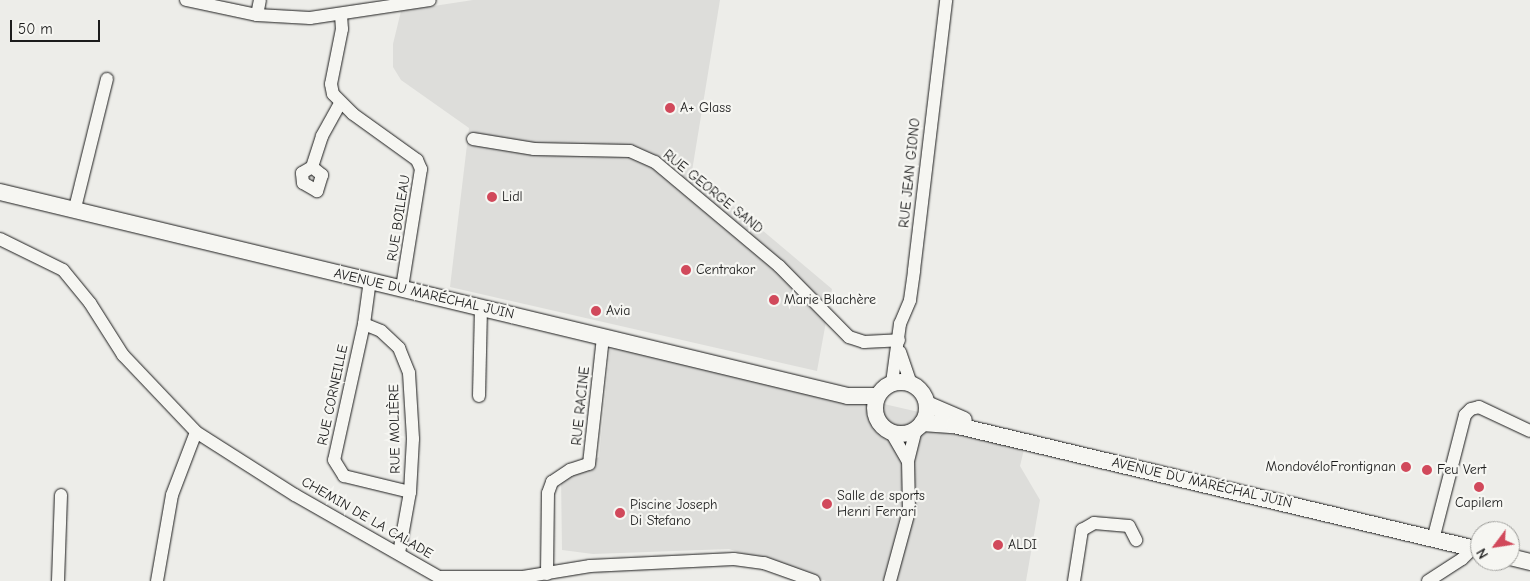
<!DOCTYPE html>
<html>
<head>
<meta charset="utf-8">
<style>
  body { margin:0 }
  #map { position:relative; width:1530px; height:581px; overflow:hidden; background:#edede9; font-family:"Comic Neue",sans-serif }
  div>[style] { position:absolute }
  [style*='--x'] { left:calc(var(--x)*1px); top:calc(var(--y)*1px); width:calc(var(--w)*1px); rotate:calc(var(--a)*1deg) }
  .built>* { inset:0; background:#ddddda }
  .roads { filter:drop-shadow(0 0 1px #1c1c1c) drop-shadow(0 0 1px #1c1c1c) }
  .minor>* { height:12px; margin:-6px; padding:0 6px; transform-origin:6px; border-radius:6px; background:#f6f6f2 }
  .major>* { height:16px; margin:-8px; padding:0 8px; transform-origin:8px; border-radius:8px; background:#f6f6f2 }
  .major>.ring { margin:-8px; padding:0; box-sizing:content-box; background:none; border:16px solid #f6f6f2; border-radius:50% }
  .dots>* { width:14px; height:14px; translate:-50% -50%; box-sizing:border-box; border:2px solid #f6f6f2; border-radius:50% }
  span { translate:-50% -50%; white-space:nowrap; text-align:center; line-height:1.15; -webkit-text-stroke:4.5px #f6f6f2; paint-order:stroke }
  .poi-label { font-size:14px; color:#1c1c1c }
  .left { translate:0 -50%; text-align:left }
  .right { translate:-100% -50%; text-align:right }
  .street-label { font-size:14px; color:#1c1c1c }
  .north { position:absolute; left:1470px; top:521px; width:50px; height:50px; box-sizing:border-box; background:#f6f6f2; border:1px solid #9f9f9c; border-radius:50%; rotate:239deg; font-size:14px; font-weight:700; line-height:20px; text-align:center; color:#1c1c1c }
  .north::after { content:''; display:block; margin:auto; width:18px; height:22px; background:#d1495b; clip-path:polygon(50% 0,100% 100%,50% 72%,0 100%) }
  .scale { position:absolute; left:10px; top:20px; width:90px; height:22px; box-sizing:border-box; border:2px solid #1c1c1c; border-top:0; padding-left:6px; font-size:15px; line-height:18px; white-space:nowrap; color:#1c1c1c; -webkit-text-stroke:4px #f6f6f2; paint-order:stroke }
</style>
</head>
<body>
<div id="map">
  <div class="built">
    <i style="clip-path:polygon(473px 0,720px 0,692px 171px,832px 289px,817px 371px,450px 287px,469px 128px,401px 80px,393px 67px,393px 44px,401px 11px)"></i>
    <i style="clip-path:polygon(611px 341px,1027px 437px,1020px 466px,1040px 500px,1026px 581px,826px 581px,729px 549px,593px 554px,562px 550px,561px 475px,599px 457px)"></i>
  </div>
  <div class="roads">
    <div class="minor">
      <i style="--x:186;--y:0;--w:73;--a:11.9"></i>
      <i style="--x:257;--y:15;--w:53;--a:3.2"></i>
      <i style="--x:310;--y:18;--w:121;--a:-8.5"></i>
      <i style="--x:257;--y:15;--w:15;--a:-79"></i>
      <i style="--x:341;--y:15;--w:14;--a:86"></i>
      <i style="--x:342;--y:29;--w:56;--a:101.3"></i>
      <i style="--x:331;--y:84;--w:10;--a:79"></i>
      <i style="--x:333;--y:94;--w:28;--a:45"></i>
      <i style="--x:353;--y:114;--w:79;--a:35.7"></i>
      <i style="--x:417;--y:160;--w:10;--a:66"></i>
      <i style="--x:421;--y:169;--w:120;--a:99.1"></i>
      <i style="--x:473;--y:139;--w:62;--a:9.3"></i>
      <i style="--x:534;--y:149;--w:96;--a:1.2"></i>
      <i style="--x:630;--y:151;--w:27;--a:24"></i>
      <i style="--x:655;--y:162;--w:162;--a:40"></i>
      <i style="--x:779;--y:266;--w:100;--a:45.4"></i>
      <i style="--x:849;--y:337;--w:16;--a:18"></i>
      <i style="--x:864;--y:342;--w:35;--a:-3"></i>
      <i style="--x:312;--y:167;--w:13;--a:39"></i>
      <i style="--x:322;--y:175;--w:17;--a:107"></i>
      <i style="--x:317;--y:191;--w:16;--a:-150"></i>
      <i style="--x:303;--y:183;--w:10;--a:-96"></i>
      <i style="--x:302;--y:173;--w:12;--a:-31"></i>
      <i style="--x:312;--y:167;--w:33;--a:-72"></i>
      <i style="--x:322;--y:136;--w:38;--a:-61"></i>
      <i style="--x:75;--y:208;--w:133;--a:-76.1"></i>
      <i style="--x:0;--y:239;--w:70;--a:26.2"></i>
      <i style="--x:63;--y:270;--w:43;--a:50.7"></i>
      <i style="--x:90;--y:303;--w:62;--a:57.6"></i>
      <i style="--x:123;--y:355;--w:106;--a:46.5"></i>
      <i style="--x:196;--y:432;--w:117;--a:32.5"></i>
      <i style="--x:295;--y:495;--w:166;--a:29.7"></i>
      <i style="--x:439;--y:577;--w:84;--a:0"></i>
      <i style="--x:523;--y:577;--w:68;--a:-9.3"></i>
      <i style="--x:590;--y:566;--w:144;--a:-2.8"></i>
      <i style="--x:734;--y:559;--w:30;--a:8"></i>
      <i style="--x:764;--y:563;--w:53;--a:19.8"></i>
      <i style="--x:370;--y:280;--w:44;--a:97.8"></i>
      <i style="--x:364;--y:324;--w:139;--a:102.4"></i>
      <i style="--x:334;--y:460;--w:19;--a:58"></i>
      <i style="--x:344;--y:476;--w:68;--a:13.6"></i>
      <i style="--x:364;--y:324;--w:18;--a:22"></i>
      <i style="--x:381;--y:331;--w:25;--a:43"></i>
      <i style="--x:399;--y:348;--w:27;--a:68"></i>
      <i style="--x:409;--y:373;--w:66;--a:86.5"></i>
      <i style="--x:413;--y:439;--w:53;--a:93.2"></i>
      <i style="--x:410;--y:492;--w:62;--a:100.2"></i>
      <i style="--x:900;--y:352;--w:34;--a:71"></i>
      <i style="--x:892;--y:383;--w:60;--a:-82.3"></i>
      <i style="--x:900;--y:324;--w:26;--a:-67"></i>
      <i style="--x:910;--y:300;--w:30;--a:-82"></i>
      <i style="--x:914;--y:270;--w:272;--a:-83.2"></i>
      <i style="--x:479;--y:396;--w:89;--a:-88.7"></i>
      <i style="--x:891;--y:432;--w:34;--a:60"></i>
      <i style="--x:1435;--y:532;--w:121;--a:-75.6"></i>
      <i style="--x:1465;--y:415;--w:8;--a:-45"></i>
      <i style="--x:1471;--y:409;--w:8;--a:-14"></i>
      <i style="--x:1479;--y:407;--w:56;--a:25.2"></i>
      <i style="--x:547;--y:574;--w:81;--a:-89.3"></i>
      <i style="--x:548;--y:493;--w:12;--a:-70"></i>
      <i style="--x:552;--y:482;--w:22;--a:-34"></i>
      <i style="--x:570;--y:470;--w:20;--a:-18"></i>
      <i style="--x:589;--y:464;--w:128;--a:-83.7"></i>
      <i style="--x:58;--y:581;--w:86;--a:-88"></i>
      <i style="--x:157;--y:581;--w:87;--a:-80.1"></i>
      <i style="--x:172;--y:495;--w:67;--a:-69.1"></i>
      <i style="--x:890;--y:581;--w:73;--a:-74.8"></i>
      <i style="--x:909;--y:511;--w:50;--a:-91.1"></i>
      <i style="--x:908;--y:461;--w:33;--a:-76"></i>
      <i style="--x:1074;--y:581;--w:52;--a:-81.1"></i>
      <i style="--x:1082;--y:530;--w:14;--a:-30"></i>
      <i style="--x:1094;--y:523;--w:35;--a:5"></i>
      <i style="--x:1129;--y:526;--w:16;--a:63"></i>
      <i style="--x:1428;--y:581;--w:40;--a:-32.9"></i>
      <i style="--x:1462;--y:559;--w:16;--a:-45"></i>
    </div>
    <div class="major">
      <i style="--x:0;--y:192;--w:872;--a:13.53"></i>
      <i style="--x:848;--y:396;--w:29;--a:0"></i>
      <i class="ring" style="left:875px;top:382px;width:36px;height:36px"></i>
      <i style="--x:927;--y:404;--w:40;--a:23.4"></i>
      <i style="--x:922;--y:423;--w:32;--a:4"></i>
      <i style="--x:954;--y:425;--w:541;--a:13.37"></i>
      <i style="--x:1510;--y:557;--w:21;--a:14"></i>
    </div>
  </div>
  <div class="dots">
    <i style="left:670px;top:108px;background:#d1495b"></i>
    <i style="left:492px;top:197px;background:#d1495b"></i>
    <i style="left:686px;top:270px;background:#d1495b"></i>
    <i style="left:774px;top:300px;background:#d1495b"></i>
    <i style="left:596px;top:311px;background:#d1495b"></i>
    <i style="left:1406px;top:467px;background:#d1495b"></i>
    <i style="left:1427px;top:470px;background:#d1495b"></i>
    <i style="left:1479px;top:487px;background:#d1495b"></i>
    <i style="left:827px;top:504px;background:#d1495b"></i>
    <i style="left:620px;top:513px;background:#d1495b"></i>
    <i style="left:998px;top:545px;background:#d1495b"></i>
  </div>
  <div class="poi-label">
    <span class="left" style="left:680px;top:108px">A+ Glass</span>
    <span class="left" style="left:502px;top:197px">Lidl</span>
    <span class="left" style="left:696px;top:270px">Centrakor</span>
    <span class="left" style="left:784px;top:300px">Marie Blachère</span>
    <span class="left" style="left:606px;top:311px">Avia</span>
    <span class="right" style="left:1396px;top:467px">MondovéloFrontignan</span>
    <span class="left" style="left:1437px;top:470px">Feu Vert</span>
    <span class="left" style="left:837px;top:504px">Salle de sports<br>Henri Ferrari</span>
    <span style="left:1479px;top:503px">Capilem</span>
    <span class="left" style="left:630px;top:513px">Piscine Joseph<br>Di Stefano</span>
    <span class="left" style="left:1008px;top:545px">ALDI</span>
  </div>
  <div class="street-label">
    <span style="left:910px;top:173px;rotate:-84deg">RUE JEAN GIONO</span>
    <span style="left:713px;top:192px;rotate:39deg">RUE GEORGE SAND</span>
    <span style="left:399px;top:218px;rotate:-81deg">RUE BOILEAU</span>
    <span style="left:424px;top:294px;rotate:13deg">AVENUE DU MARÉCHAL JUIN</span>
    <span style="left:333px;top:395px;rotate:-78deg">RUE CORNEILLE</span>
    <span style="left:581px;top:406px;rotate:-84deg">RUE RACINE</span>
    <span style="left:395px;top:429px;rotate:-91deg">RUE MOLIÈRE</span>
    <span style="left:1202px;top:483px;rotate:13deg">AVENUE DU MARÉCHAL JUIN</span>
    <span style="left:367px;top:518px;rotate:30deg">CHEMIN DE LA CALADE</span>
  </div>
  <div class="north">N</div>
  <div class="scale">50 m</div>
</div>
</body>
</html>
